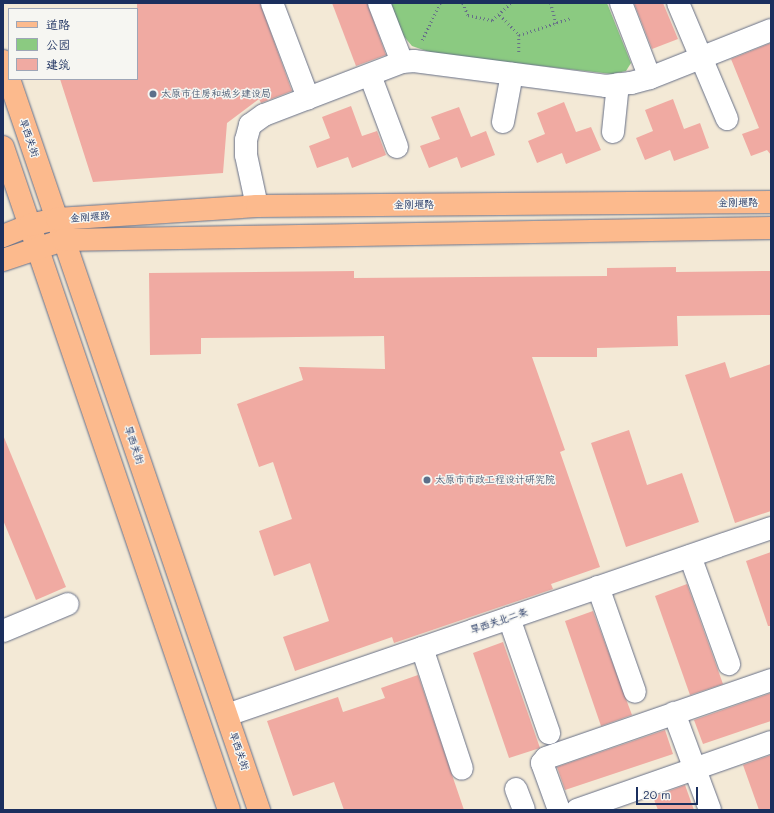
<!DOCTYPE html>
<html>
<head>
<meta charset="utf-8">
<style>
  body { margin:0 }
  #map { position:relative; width:774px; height:813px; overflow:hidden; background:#f3e9d6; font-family:Mali,"LXGW WenKai TC",sans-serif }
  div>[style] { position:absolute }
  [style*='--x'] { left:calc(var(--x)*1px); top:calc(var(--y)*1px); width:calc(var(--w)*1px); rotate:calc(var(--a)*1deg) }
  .green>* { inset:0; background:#8bca81 }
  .building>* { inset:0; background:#f0aaa2 }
  .path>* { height:2.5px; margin-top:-1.25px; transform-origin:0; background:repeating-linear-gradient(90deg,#677088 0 1px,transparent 0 4px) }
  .roads { filter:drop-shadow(0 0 1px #677088) drop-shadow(0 0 1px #677088) }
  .minor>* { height:22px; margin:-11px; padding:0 11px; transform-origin:11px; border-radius:11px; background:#fff }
  .major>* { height:22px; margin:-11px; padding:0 11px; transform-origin:11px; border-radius:11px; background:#fcba8d }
  .dots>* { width:11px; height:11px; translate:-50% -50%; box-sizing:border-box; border:2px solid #f6f6f2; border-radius:50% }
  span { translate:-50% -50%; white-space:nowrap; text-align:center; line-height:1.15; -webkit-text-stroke:3px #f6f6f2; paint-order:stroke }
  .service-label { font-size:10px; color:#4e5e75 }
  .left { translate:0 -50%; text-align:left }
  .street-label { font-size:10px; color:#1b2f5e }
  .frame { position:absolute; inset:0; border:4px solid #1b2f5e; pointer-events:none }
  .legend { position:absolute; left:8px; top:8px; width:130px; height:72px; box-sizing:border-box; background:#f6f6f2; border:1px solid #9ea6b7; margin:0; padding:5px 7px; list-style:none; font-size:12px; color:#1b2f5e }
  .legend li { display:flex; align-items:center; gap:8px; height:20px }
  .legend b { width:20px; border:1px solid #9ea6b7 }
  .scale { position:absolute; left:636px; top:787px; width:62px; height:18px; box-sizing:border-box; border:2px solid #1b2f5e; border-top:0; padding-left:5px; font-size:12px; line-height:14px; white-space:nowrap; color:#1b2f5e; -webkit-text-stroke:3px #f6f6f2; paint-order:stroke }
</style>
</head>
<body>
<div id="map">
  <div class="green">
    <i style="clip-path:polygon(391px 3px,607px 3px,631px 63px,626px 71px,612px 74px,435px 54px,412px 46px,401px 33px)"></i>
  </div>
  <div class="building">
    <i style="clip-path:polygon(137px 3px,260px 3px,292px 91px,261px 103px,259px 99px,227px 123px,223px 173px,93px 182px,60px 79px,137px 79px)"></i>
    <i style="clip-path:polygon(332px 3px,367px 3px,386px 55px,356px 66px)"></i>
    <i style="clip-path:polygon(634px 3px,663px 3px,678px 39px,652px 49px)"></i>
    <i style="clip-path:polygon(771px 43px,771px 155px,767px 150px,751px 156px,742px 134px,759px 128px,731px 59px)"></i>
    <i style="clip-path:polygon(673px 99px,684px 129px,700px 123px,709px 148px,674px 161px,670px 150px,645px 160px,636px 138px,653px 131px,645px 110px)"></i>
    <i style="clip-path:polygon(564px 102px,576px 132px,591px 127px,601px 150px,566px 164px,562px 153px,537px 163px,528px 141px,545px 134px,537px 113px)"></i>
    <i style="clip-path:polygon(351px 106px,362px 136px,377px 131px,386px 155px,352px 168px,348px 157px,317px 168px,309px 146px,330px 138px,322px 117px)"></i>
    <i style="clip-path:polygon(459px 107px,471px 137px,486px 131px,495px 155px,461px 168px,457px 157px,429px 168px,420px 146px,440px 139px,431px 117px)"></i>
    <i style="clip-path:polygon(676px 267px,676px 272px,771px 271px,771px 315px,677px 316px,678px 346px,597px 348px,597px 357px,532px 357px,565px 450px,560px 452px,600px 567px,551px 584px,553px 589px,394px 643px,392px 637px,295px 671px,283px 637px,329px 621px,310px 563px,274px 576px,259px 531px,292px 519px,273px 462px,259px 467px,237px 404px,303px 380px,299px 367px,385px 369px,384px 336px,201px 338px,201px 354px,150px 355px,149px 273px,354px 271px,354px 278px,607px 276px,607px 268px)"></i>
    <i style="clip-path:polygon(725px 362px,730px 378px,771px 364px,771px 511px,735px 523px,685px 375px)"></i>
    <i style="clip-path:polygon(629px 430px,647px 485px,682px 473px,699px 522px,626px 547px,591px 443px)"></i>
    <i style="clip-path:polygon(3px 435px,66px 587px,36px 600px,3px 520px)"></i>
    <i style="clip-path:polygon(771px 552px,771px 626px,768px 626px,746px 561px)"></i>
    <i style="clip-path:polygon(687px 584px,723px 684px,690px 695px,655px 596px)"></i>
    <i style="clip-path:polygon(593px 611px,632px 715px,601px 726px,565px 621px)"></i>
    <i style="clip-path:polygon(503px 642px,540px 748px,509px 758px,473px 653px)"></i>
    <i style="clip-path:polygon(418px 675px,464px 810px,344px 810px,334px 782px,293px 796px,267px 721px,338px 697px,343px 712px,385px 698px,381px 688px)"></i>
    <i style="clip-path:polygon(771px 693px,771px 721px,703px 744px,694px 720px)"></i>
    <i style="clip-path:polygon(665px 730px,673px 754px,565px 790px,557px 767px)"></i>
    <i style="clip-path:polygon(771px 755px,771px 810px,759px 810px,743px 765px)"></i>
    <i style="clip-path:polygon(685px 785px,694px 810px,658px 810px,653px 797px)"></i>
  </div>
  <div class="path">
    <i style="--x:463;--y:3;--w:13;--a:67"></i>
    <i style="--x:468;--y:15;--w:25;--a:12"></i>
    <i style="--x:492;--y:20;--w:25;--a:-42"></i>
    <i style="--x:551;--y:3;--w:21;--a:76"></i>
    <i style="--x:500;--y:15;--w:28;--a:46"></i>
    <i style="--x:519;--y:35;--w:19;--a:90"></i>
    <i style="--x:519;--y:35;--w:55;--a:-18.1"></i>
    <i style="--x:422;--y:40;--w:41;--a:-64.1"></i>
  </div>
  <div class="roads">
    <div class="minor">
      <i style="--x:272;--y:3;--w:102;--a:69.2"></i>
      <i style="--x:379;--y:3;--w:63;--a:68.7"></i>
      <i style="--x:621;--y:3;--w:80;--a:68.9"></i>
      <i style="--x:678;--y:3;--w:126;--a:67.1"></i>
      <i style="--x:370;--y:75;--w:77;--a:69.4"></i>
      <i style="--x:503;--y:122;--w:49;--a:-79.4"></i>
      <i style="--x:613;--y:132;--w:48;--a:-84.1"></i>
      <i style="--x:257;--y:206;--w:52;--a:-102.2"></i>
      <i style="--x:246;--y:155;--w:15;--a:-90"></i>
      <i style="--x:246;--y:140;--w:16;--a:-75"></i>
      <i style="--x:250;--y:125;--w:17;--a:-36"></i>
      <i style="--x:264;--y:115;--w:148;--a:-21"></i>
      <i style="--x:402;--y:62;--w:12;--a:-5"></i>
      <i style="--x:414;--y:61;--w:194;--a:7.4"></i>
      <i style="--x:606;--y:86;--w:25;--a:-7"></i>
      <i style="--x:631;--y:83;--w:20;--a:-15"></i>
      <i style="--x:650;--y:78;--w:130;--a:-21.6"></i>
      <i style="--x:690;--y:556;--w:115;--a:70.1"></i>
      <i style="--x:598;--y:587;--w:111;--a:70.6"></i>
      <i style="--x:509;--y:618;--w:122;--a:70.8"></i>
      <i style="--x:3;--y:631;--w:70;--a:-22.6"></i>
      <i style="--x:422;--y:648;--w:127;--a:71.7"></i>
      <i style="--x:674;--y:713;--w:103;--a:69.6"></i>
      <i style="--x:227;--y:715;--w:575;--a:-18.97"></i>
      <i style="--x:516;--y:789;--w:22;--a:69"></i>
      <i style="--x:559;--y:810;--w:50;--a:-109.9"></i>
      <i style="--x:542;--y:763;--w:6;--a:-51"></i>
      <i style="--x:546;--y:758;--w:238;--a:-19.1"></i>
      <i style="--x:577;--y:810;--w:206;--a:-19.3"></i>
    </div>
    <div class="major">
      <i style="--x:3;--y:61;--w:19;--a:72"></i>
      <i style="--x:9;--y:79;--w:773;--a:71.12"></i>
      <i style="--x:3;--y:147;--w:700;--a:71.18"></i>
      <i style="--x:3;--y:236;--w:29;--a:-22"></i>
      <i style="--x:30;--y:225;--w:28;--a:-13"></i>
      <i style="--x:57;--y:219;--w:200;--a:-3.7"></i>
      <i style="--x:257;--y:206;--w:514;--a:-0.45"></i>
      <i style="--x:3;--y:260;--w:63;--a:-18.4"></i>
      <i style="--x:63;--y:240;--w:708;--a:-0.97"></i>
    </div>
  </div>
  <div class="dots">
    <i style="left:153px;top:94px;background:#5c6f8a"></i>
    <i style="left:427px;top:480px;background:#5c6f8a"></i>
  </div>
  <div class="service-label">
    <span class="left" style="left:161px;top:94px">太原市住房和城乡建设局</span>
    <span class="left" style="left:435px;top:480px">太原市市政工程设计研究院</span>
  </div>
  <div class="street-label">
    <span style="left:29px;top:138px;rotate:71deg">旱西关街</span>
    <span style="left:738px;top:203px">金刚堰路</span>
    <span style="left:414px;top:205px">金刚堰路</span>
    <span style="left:90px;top:217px;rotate:-4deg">金刚堰路</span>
    <span style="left:134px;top:445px;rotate:71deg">旱西关街</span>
    <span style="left:499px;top:621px;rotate:-19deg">旱西关北二条</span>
    <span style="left:239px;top:751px;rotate:71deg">旱西关街</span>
  </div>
  <div class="frame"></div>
  <ul class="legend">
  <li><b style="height:5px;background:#fcba8d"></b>道路</li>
  <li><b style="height:11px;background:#8bca81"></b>公园</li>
  <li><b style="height:11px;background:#f0aaa2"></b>建筑</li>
  </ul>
  <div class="scale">20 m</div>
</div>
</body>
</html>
